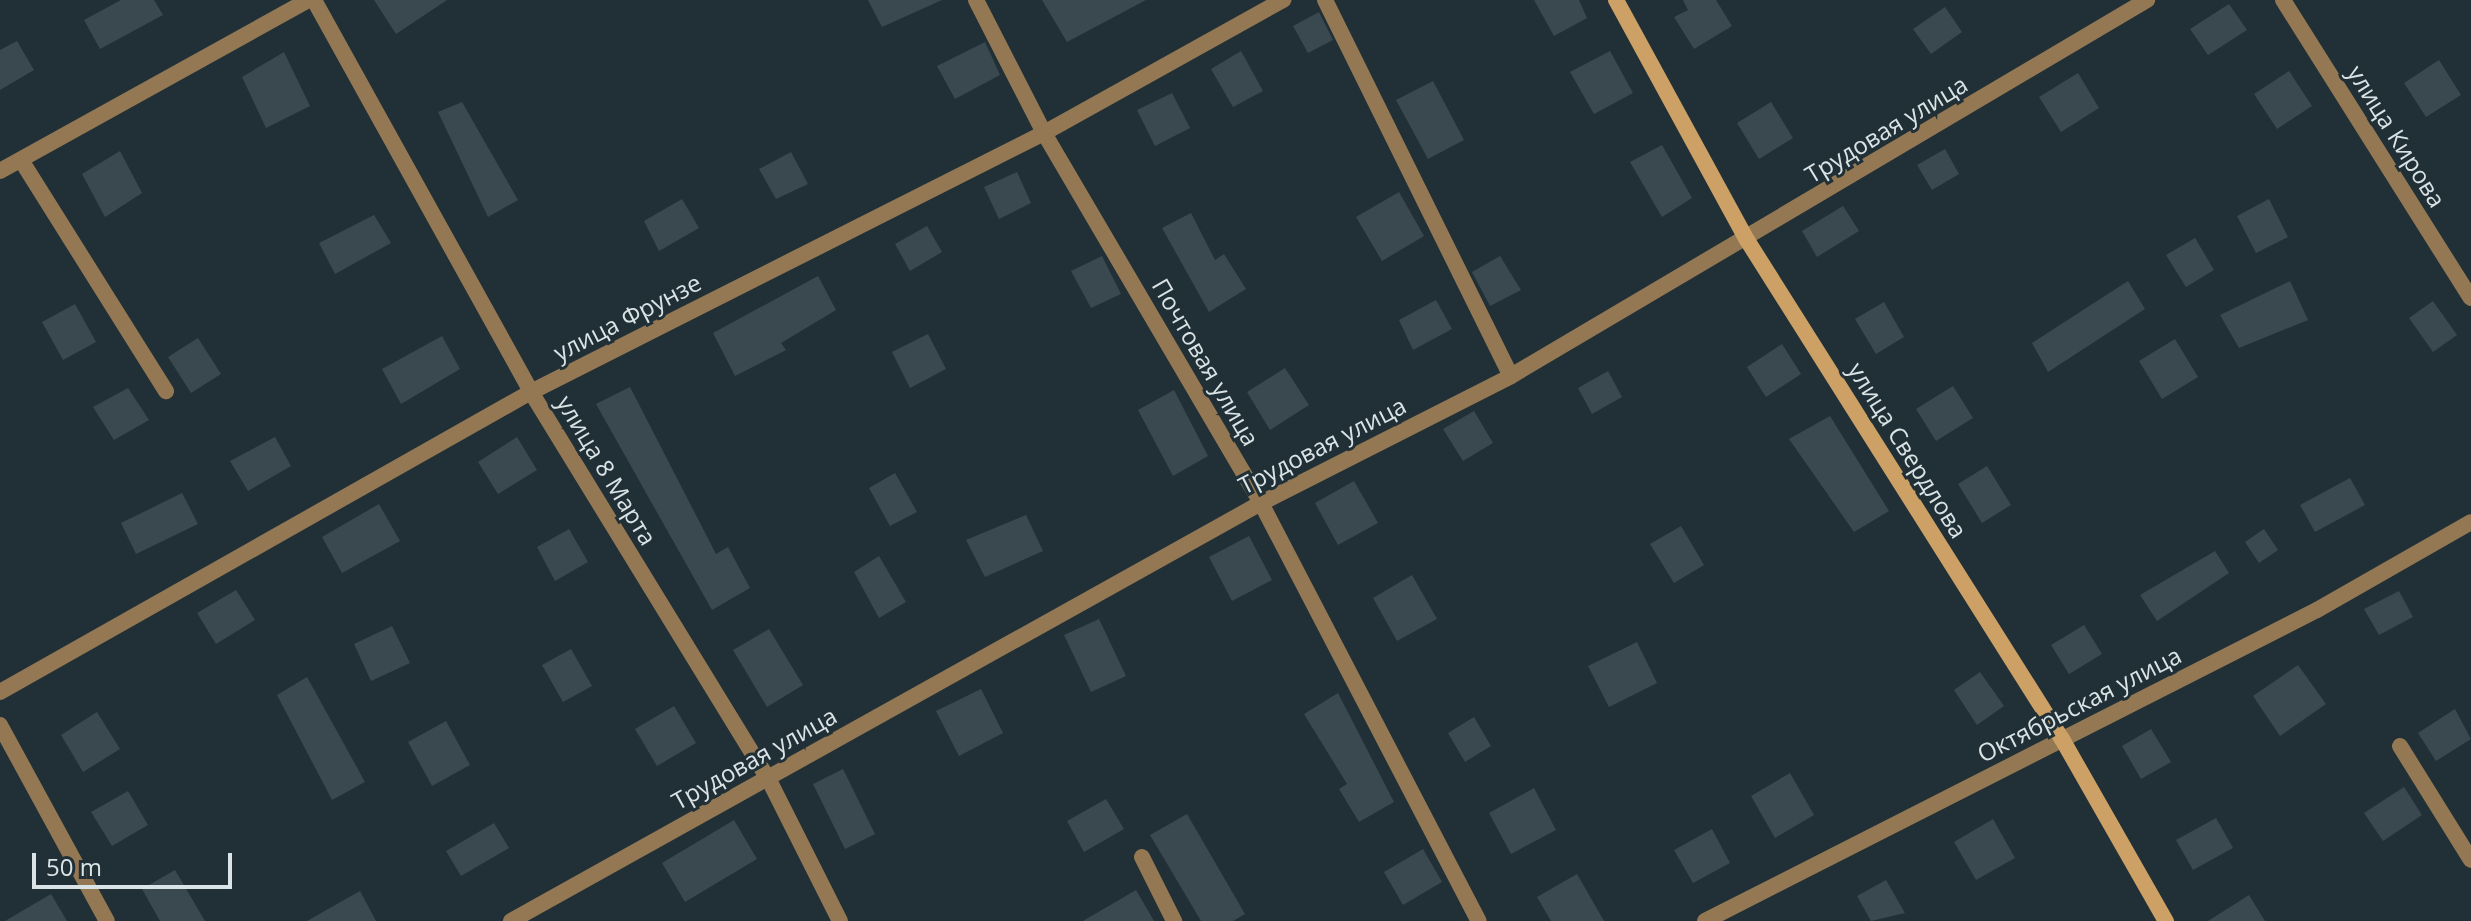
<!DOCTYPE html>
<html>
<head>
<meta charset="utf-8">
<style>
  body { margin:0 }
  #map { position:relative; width:2471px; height:921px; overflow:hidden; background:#213036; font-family:"Open Sans",sans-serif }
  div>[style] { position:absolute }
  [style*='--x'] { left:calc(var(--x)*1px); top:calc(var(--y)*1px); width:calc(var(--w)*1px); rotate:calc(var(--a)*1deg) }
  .building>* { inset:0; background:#39494f }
  .lane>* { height:16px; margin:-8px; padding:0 8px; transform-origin:8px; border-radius:8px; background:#937853 }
  .street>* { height:16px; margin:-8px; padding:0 8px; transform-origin:8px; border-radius:8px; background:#937853 }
  .secondary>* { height:16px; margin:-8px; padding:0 8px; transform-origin:8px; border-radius:8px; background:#cda165 }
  span { translate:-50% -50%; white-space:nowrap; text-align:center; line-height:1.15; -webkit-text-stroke:6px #213036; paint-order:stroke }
  .street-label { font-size:24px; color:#dae4e7 }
  .scale { position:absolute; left:32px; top:853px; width:200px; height:36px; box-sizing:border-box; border:4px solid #dae4e7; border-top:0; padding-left:10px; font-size:24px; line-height:28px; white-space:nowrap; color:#dae4e7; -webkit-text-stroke:6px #213036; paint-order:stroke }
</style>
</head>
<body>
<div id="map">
  <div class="building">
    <i style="clip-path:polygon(121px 0,154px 0,163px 15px,100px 49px,84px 20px)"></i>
    <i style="clip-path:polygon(374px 0,447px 0,396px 34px)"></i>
    <i style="clip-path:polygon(868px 0,942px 0,882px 27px)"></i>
    <i style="clip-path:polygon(1042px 0,1146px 0,1067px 42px)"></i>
    <i style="clip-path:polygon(1534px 0,1579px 0,1587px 18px,1554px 36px)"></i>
    <i style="clip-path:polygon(1683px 0,1716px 0,1732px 26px,1694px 49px,1674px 17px,1688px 10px)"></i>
    <i style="clip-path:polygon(2229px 4px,2247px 30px,2208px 55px,2190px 29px)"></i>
    <i style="clip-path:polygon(1945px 7px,1962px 32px,1931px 54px,1913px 29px)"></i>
    <i style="clip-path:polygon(1319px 12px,1333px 40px,1308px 53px,1293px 26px)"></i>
    <i style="clip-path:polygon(17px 41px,34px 70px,0 90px,0 50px)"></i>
    <i style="clip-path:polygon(985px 42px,1000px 75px,955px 99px,937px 66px)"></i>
    <i style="clip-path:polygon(1241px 51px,1263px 91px,1233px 107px,1211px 69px)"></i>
    <i style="clip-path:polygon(1610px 51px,1633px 93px,1594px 114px,1570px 72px)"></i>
    <i style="clip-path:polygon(284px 52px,310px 106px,266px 128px,242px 77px)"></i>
    <i style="clip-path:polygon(2439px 60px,2461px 95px,2426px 117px,2404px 83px)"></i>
    <i style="clip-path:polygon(2289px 71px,2312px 106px,2277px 129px,2254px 94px)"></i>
    <i style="clip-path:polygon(2078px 73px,2099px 108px,2061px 132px,2039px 97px)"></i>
    <i style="clip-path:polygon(1433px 81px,1464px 140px,1428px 159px,1396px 100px)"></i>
    <i style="clip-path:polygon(1172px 93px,1190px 128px,1155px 146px,1137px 110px)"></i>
    <i style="clip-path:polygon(462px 102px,518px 200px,488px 217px,438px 112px)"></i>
    <i style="clip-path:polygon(1771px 102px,1793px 138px,1759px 159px,1737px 123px)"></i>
    <i style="clip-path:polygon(1662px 145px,1692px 198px,1662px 217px,1630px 162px)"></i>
    <i style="clip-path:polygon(1945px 149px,1959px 174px,1932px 190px,1917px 165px)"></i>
    <i style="clip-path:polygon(120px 151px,142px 193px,105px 217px,82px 174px)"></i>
    <i style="clip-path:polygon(791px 152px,808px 184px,776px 199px,759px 169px)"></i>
    <i style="clip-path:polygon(1017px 172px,1031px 203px,999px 219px,984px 187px)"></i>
    <i style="clip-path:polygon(1399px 192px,1424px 236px,1382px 261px,1356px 217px)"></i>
    <i style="clip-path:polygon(682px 199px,699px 228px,659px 251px,644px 221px)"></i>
    <i style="clip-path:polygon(2269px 199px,2288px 237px,2256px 253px,2237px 216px)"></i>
    <i style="clip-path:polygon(1843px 206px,1859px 231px,1817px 257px,1802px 231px)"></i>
    <i style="clip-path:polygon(1191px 213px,1215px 260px,1224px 254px,1246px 289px,1209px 312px,1162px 228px)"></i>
    <i style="clip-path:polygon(374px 215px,391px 243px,335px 274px,319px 243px)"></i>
    <i style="clip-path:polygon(927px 226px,942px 252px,910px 271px,895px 244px)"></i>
    <i style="clip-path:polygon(2195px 238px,2214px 270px,2186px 287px,2166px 255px)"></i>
    <i style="clip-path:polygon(1102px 256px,1121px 294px,1091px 308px,1071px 271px)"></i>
    <i style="clip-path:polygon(1500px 256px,1521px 290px,1490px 306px,1472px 272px)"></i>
    <i style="clip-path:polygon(818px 276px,836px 310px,781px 343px,786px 350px,735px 376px,713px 333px)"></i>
    <i style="clip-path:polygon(2128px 281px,2145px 309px,2048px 372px,2032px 343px)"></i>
    <i style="clip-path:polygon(2290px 281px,2308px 320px,2239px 348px,2220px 315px)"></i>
    <i style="clip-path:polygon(1436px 300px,1452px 329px,1413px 350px,1399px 320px)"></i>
    <i style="clip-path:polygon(2433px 301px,2457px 335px,2433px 352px,2409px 318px)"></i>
    <i style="clip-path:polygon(1884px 302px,1904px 337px,1876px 354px,1855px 319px)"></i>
    <i style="clip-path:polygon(75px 304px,96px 342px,63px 360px,42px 322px)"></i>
    <i style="clip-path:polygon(928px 334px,946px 369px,910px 388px,892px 352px)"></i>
    <i style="clip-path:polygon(442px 336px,460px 369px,401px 404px,382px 369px)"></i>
    <i style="clip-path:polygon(198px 338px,221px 374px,191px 393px,168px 357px)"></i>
    <i style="clip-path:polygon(2175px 339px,2198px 377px,2162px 399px,2139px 361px)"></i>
    <i style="clip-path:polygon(1782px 344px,1801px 374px,1766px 397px,1747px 367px)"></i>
    <i style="clip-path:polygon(1285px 368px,1309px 405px,1270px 430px,1247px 392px)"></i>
    <i style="clip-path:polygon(1608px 371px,1622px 397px,1592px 414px,1578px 388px)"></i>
    <i style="clip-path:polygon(1953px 386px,1973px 418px,1936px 441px,1916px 409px)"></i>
    <i style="clip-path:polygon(630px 387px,716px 554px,728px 547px,750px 588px,712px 610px,596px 404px)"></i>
    <i style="clip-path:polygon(128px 388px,149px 420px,114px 440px,93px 407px)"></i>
    <i style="clip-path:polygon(1174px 390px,1208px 456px,1173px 476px,1138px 410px)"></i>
    <i style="clip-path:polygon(1474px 411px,1493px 443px,1463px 461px,1443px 429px)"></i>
    <i style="clip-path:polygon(1830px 416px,1889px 511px,1854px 532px,1789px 439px)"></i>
    <i style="clip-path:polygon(275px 437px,291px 466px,248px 491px,230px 461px)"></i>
    <i style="clip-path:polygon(517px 437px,537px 470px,498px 494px,478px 462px)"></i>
    <i style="clip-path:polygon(1987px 466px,2011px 505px,1982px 523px,1958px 484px)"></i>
    <i style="clip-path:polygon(895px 473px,917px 512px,890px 526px,869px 488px)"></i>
    <i style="clip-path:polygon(2350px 478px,2365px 505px,2315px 532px,2300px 505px)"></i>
    <i style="clip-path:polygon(1354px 481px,1378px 523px,1338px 545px,1315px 503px)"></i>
    <i style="clip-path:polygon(182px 493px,198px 524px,136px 554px,121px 523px)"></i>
    <i style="clip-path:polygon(379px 504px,400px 541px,342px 573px,322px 537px)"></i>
    <i style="clip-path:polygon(1026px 515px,1043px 551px,985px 577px,966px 540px)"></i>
    <i style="clip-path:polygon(1681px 526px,1704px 565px,1674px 583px,1650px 544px)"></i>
    <i style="clip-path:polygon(569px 529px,588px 562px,555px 581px,537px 547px)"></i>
    <i style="clip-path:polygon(2264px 529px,2278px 550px,2259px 563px,2245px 542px)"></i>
    <i style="clip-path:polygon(1249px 536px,1272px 580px,1232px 601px,1209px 557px)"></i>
    <i style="clip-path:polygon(2215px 551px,2229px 573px,2157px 621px,2140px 595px)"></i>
    <i style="clip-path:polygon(879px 556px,906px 602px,879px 618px,854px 572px)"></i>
    <i style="clip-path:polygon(1412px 575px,1437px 619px,1397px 641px,1373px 598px)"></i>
    <i style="clip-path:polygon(236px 590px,255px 620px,216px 644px,197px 613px)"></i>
    <i style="clip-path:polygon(2399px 591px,2413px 617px,2379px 635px,2364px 609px)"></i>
    <i style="clip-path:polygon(1099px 619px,1126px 676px,1091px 692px,1064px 635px)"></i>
    <i style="clip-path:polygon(2084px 625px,2102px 654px,2069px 674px,2051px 645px)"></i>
    <i style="clip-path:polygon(392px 626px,410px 663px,371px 681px,354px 644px)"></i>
    <i style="clip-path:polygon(769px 629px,803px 685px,767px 707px,733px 650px)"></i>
    <i style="clip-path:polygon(1637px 642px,1657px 683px,1609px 707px,1588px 666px)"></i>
    <i style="clip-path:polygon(571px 649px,592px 686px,563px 702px,542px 665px)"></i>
    <i style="clip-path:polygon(2298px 665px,2326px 704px,2280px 736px,2253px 696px)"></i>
    <i style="clip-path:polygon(1980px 672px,2004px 706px,1977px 725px,1954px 690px)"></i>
    <i style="clip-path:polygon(307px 677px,365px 782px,332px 800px,277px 695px)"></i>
    <i style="clip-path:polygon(981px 689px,1003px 733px,959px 756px,936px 711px)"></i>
    <i style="clip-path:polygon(1338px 693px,1394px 802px,1359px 822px,1339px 789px,1347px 784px,1304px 714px)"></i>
    <i style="clip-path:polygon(674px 706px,696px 743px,657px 766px,635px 729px)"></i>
    <i style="clip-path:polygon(2455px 709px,2471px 739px,2436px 761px,2418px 733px)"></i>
    <i style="clip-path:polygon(97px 712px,120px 749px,83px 772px,61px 735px)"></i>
    <i style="clip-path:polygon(1474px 717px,1491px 746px,1465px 762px,1448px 733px)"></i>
    <i style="clip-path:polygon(446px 721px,470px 765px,432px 786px,408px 742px)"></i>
    <i style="clip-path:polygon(2151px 729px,2171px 762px,2141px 779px,2122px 746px)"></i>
    <i style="clip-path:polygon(843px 769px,875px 834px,845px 849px,813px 784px)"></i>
    <i style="clip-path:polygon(1790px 773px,1814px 815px,1775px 838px,1751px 796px)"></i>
    <i style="clip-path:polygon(2404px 787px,2422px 815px,2383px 841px,2364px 813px)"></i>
    <i style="clip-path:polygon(1534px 788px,1556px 830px,1511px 854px,1489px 813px)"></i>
    <i style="clip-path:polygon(128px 791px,148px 825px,112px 846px,91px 812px)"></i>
    <i style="clip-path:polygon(1106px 799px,1124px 829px,1084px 852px,1067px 821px)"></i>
    <i style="clip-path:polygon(1187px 814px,1245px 914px,1233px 921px,1201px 921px,1150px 835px)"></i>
    <i style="clip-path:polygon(2216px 818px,2233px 848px,2193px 870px,2176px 840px)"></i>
    <i style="clip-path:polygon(1993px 819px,2015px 858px,1976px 880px,1954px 842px)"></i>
    <i style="clip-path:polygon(734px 820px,757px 859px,685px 902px,662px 863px)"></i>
    <i style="clip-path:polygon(494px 823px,509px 848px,461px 876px,446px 851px)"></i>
    <i style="clip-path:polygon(1712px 829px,1730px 863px,1693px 883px,1674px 850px)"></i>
    <i style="clip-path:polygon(1423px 849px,1442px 882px,1403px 905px,1384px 872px)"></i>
    <i style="clip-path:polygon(175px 870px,205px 921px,160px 921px,142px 889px)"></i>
    <i style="clip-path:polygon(1577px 874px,1604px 921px,1551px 921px,1537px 897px)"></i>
    <i style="clip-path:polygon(1886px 880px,1905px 913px,1871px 921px,1857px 896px)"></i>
    <i style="clip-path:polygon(1136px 890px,1154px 921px,1083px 921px)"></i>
    <i style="clip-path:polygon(360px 891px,376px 921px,307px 921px)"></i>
    <i style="clip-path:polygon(51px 894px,67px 921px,5px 921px)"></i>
    <i style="clip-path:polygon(2249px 895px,2265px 921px,2208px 921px)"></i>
  </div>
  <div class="lane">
    <i style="--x:1325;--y:0;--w:419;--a:63.7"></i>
    <i style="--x:21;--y:160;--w:273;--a:57.9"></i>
    <i style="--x:2400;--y:746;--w:134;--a:58.1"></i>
  </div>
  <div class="street">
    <i style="--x:314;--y:0;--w:448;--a:61"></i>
    <i style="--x:531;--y:392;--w:453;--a:58.5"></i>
    <i style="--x:768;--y:778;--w:160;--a:63.3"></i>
    <i style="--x:976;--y:0;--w:149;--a:62.9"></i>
    <i style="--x:1044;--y:133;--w:429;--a:59.6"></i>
    <i style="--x:1261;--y:503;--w:471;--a:62.5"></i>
    <i style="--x:2283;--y:0;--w:352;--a:57.8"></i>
    <i style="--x:0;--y:171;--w:352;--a:-29"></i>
    <i style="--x:0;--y:692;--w:610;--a:-29.47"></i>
    <i style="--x:531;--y:392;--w:575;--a:-26.79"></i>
    <i style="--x:1044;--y:133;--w:274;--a:-29.1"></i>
    <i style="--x:0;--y:725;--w:223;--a:61.4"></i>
    <i style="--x:1142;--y:857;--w:72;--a:63.4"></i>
    <i style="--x:511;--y:921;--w:859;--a:-29.13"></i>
    <i style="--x:1261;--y:503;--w:280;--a:-26.9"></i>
    <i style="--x:1511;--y:376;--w:739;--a:-30.59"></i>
    <i style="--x:1705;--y:921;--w:686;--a:-26.94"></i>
    <i style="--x:2317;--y:610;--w:177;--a:-29.7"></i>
  </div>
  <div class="secondary">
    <i style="--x:1616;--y:0;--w:273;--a:61.4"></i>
    <i style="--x:1747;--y:240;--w:590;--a:57.74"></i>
    <i style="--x:2062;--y:739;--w:210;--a:60.3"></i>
  </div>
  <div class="street-label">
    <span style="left:1886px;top:129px;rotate:-31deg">Трудовая улица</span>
    <span style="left:2397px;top:136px;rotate:58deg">улица Кирова</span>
    <span style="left:627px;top:317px;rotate:-27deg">улица Фрунзе</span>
    <span style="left:1206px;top:362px;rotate:60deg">Почтовая улица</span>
    <span style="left:1322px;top:445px;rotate:-27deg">Трудовая улица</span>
    <span style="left:1908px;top:450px;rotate:58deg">улица Свердлова</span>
    <span style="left:607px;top:470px;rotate:59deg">улица 8 Марта</span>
    <span style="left:2079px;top:704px;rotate:-27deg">Октябрьская улица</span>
    <span style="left:754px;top:758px;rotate:-29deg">Трудовая улица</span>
  </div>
  <div class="scale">50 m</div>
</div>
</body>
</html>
